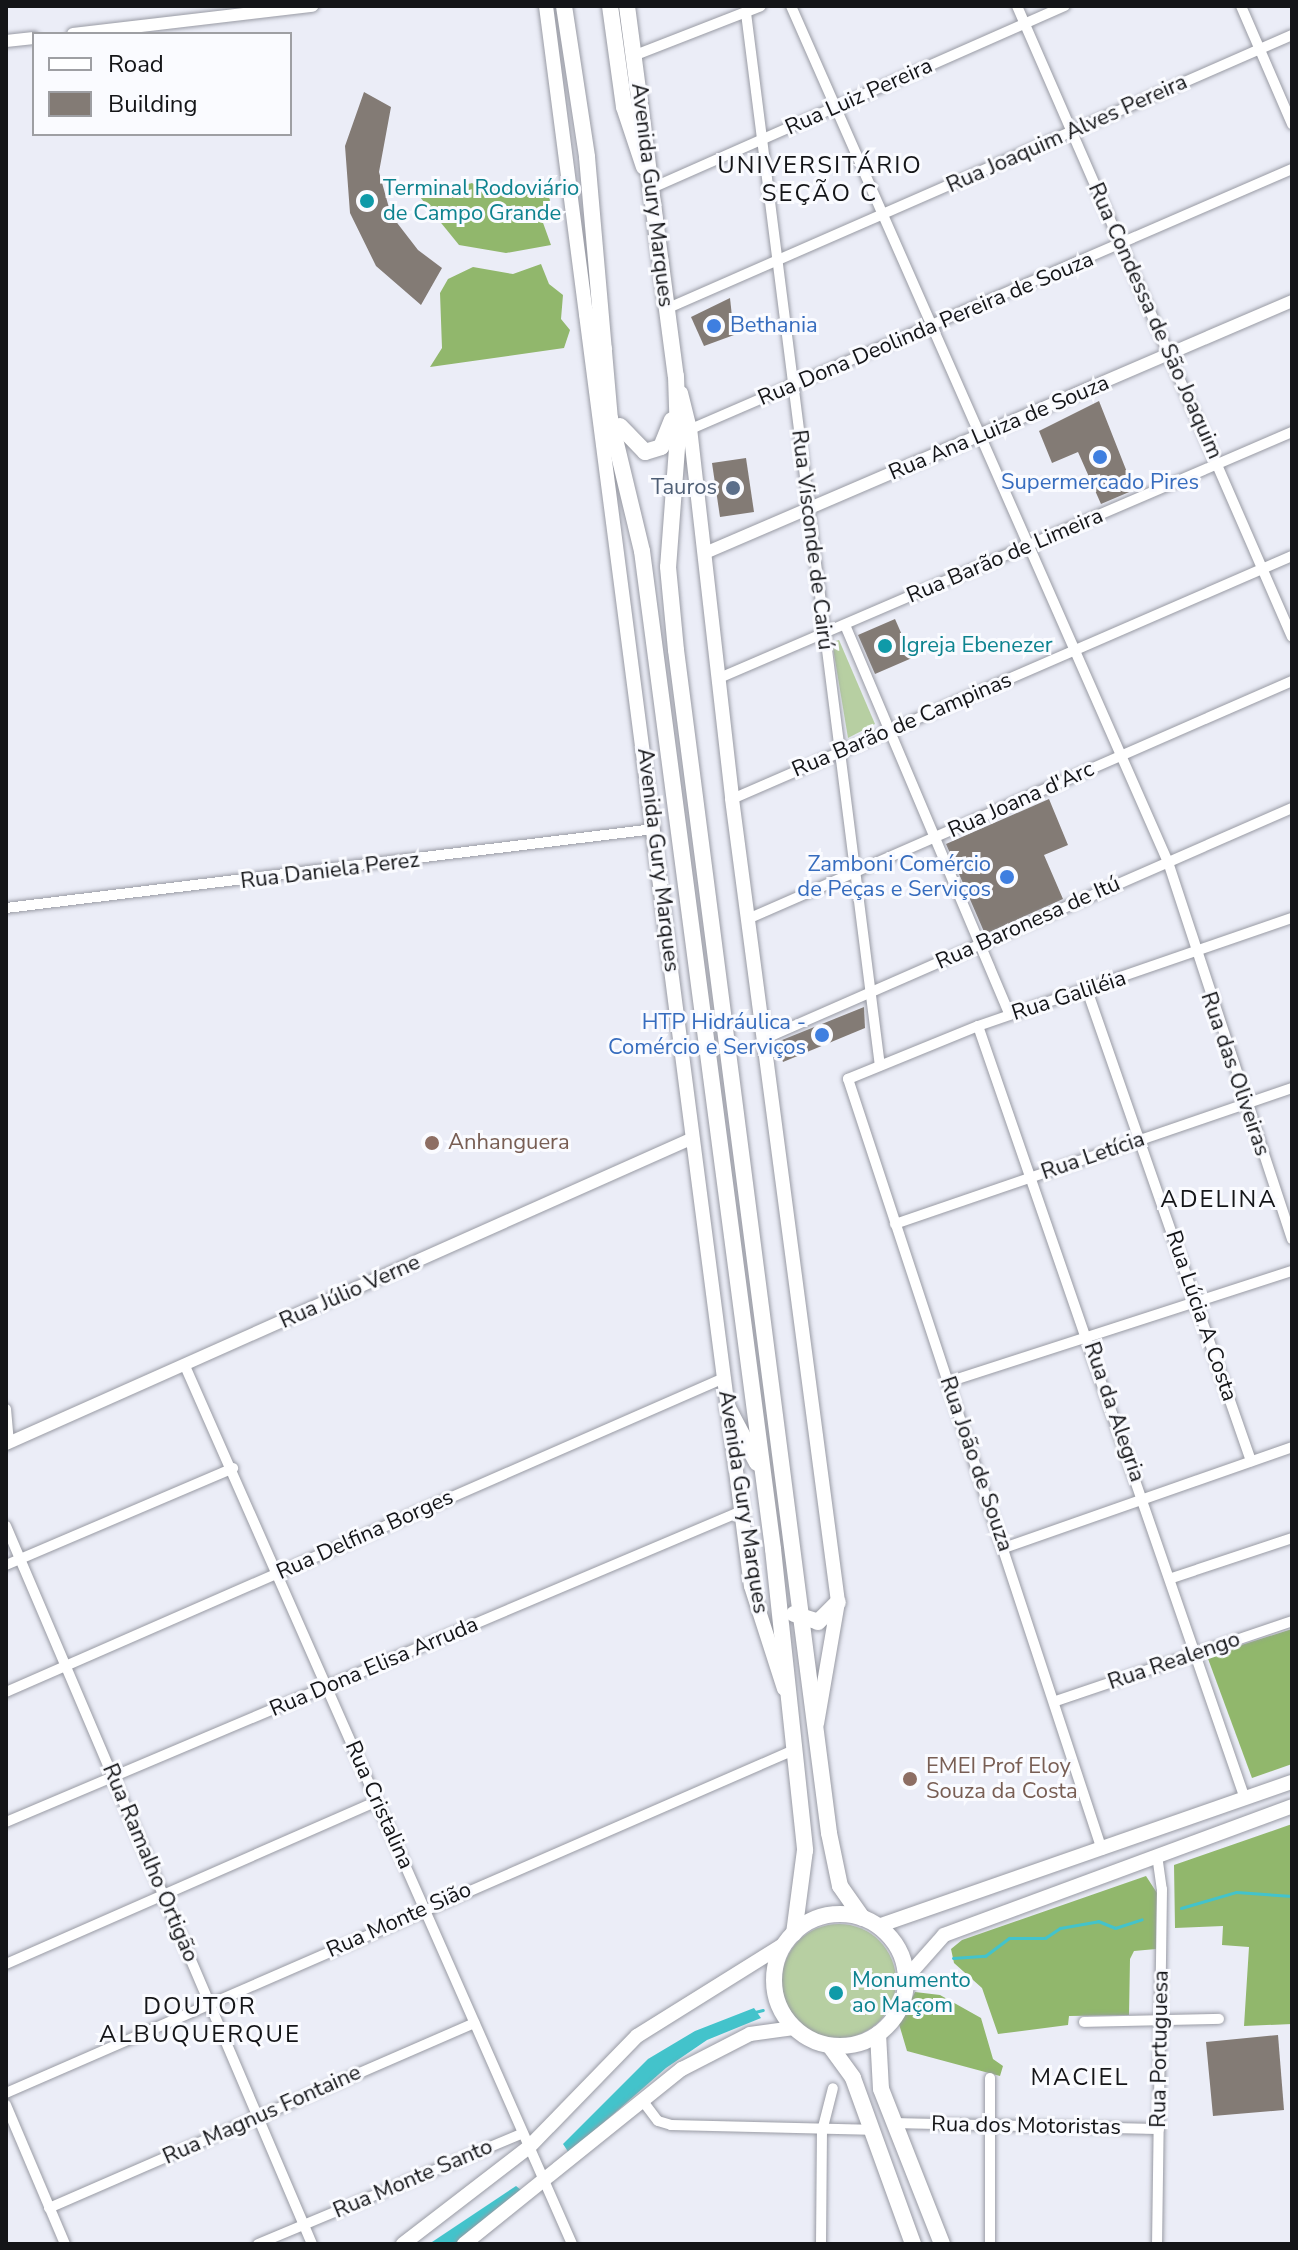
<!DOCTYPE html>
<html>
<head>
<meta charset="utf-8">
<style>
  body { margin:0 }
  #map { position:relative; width:1298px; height:2250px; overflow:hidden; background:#ebedf7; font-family:"Nunito Sans",sans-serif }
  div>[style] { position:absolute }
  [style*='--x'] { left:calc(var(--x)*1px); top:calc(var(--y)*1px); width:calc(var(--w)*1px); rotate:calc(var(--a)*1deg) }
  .green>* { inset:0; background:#b7cfa2 }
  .round { border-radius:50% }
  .forest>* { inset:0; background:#91b76c }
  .water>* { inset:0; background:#43c3cb }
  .stream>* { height:3px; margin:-1.5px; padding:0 1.5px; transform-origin:1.5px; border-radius:1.5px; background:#43c3cb }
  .building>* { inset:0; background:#837b75 }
  .roads { filter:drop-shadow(0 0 2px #999ba4) drop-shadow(0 0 2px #999ba4) }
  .minor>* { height:10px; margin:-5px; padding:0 5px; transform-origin:5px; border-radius:5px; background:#fff }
  .tertiary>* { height:12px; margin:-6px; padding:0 6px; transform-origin:6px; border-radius:6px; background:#fff }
  .secondary>* { height:14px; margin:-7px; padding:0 7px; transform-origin:7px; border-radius:7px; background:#fff }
  .primary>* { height:16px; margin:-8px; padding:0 8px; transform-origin:8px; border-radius:8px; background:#fff }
  .primary>.ring { margin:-8px; padding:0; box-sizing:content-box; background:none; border:16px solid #fff; border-radius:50% }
  .dots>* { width:22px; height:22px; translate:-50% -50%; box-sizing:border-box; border:4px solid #fafbff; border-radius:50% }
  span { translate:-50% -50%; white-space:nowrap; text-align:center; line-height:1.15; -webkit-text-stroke:6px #fafbff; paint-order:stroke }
  .street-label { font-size:22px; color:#141518 }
  .culture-label { font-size:22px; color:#0d838f }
  .left { translate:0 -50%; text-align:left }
  .shop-label { font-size:22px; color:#366cbe }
  .right { translate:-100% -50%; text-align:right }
  .service-label { font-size:22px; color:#4e5e75 }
  .education-label { font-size:22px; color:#785e54 }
  .neighbourhood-label { font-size:24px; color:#141518; letter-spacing:2px }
  .frame { position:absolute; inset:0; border:8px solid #141518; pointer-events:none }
  .legend { position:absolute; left:32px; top:32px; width:260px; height:104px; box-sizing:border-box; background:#fafbff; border:2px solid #9e9fa3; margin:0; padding:10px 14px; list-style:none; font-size:24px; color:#141518 }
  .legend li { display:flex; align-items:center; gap:16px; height:40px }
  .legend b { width:40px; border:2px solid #9e9fa3 }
</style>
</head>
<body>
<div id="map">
  <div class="green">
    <i style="clip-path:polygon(839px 640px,875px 724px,848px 738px,832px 642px)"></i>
    <i class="round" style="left:782px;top:1924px;width:114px;height:114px"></i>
  </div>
  <div class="forest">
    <i style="clip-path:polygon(472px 183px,484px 191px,506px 184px,511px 195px,543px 183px,550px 200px,542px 220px,551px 245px,506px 253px,459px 245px,420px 197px)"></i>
    <i style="clip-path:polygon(541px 264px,549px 284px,563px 295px,561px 319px,570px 330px,564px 348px,430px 367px,442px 348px,440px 293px,448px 279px,473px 267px,513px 274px)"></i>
    <i style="clip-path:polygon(1292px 1629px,1292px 1764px,1252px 1778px,1207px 1656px)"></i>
    <i style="clip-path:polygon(1292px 1824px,1292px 2024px,1244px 2026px,1249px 1947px,1222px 1945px,1223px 1926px,1175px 1928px,1174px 1865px)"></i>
    <i style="clip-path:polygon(1146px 1876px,1157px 1893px,1156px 1949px,1134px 1951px,1130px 1959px,1129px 2015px,1069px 2016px,1068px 2025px,998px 2034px,982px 1988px,954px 1963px,951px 1949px,962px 1940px)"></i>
    <i style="clip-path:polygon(915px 1992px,940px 1995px,981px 2018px,993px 2059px,1003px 2066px,1000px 2076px,907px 2051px,899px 2024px)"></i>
  </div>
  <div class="water">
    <i style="clip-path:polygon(754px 2008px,761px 2018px,707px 2040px,666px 2068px,569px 2153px,563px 2144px,648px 2059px,695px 2031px)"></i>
    <i style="clip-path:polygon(516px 2186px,521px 2190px,455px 2244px,429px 2244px)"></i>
  </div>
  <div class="stream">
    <i style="--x:1181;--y:1908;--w:57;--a:-16.2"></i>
    <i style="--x:1236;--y:1892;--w:56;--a:4.1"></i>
    <i style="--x:953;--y:1958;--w:32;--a:-4"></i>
    <i style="--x:985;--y:1956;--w:30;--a:-37"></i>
    <i style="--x:1009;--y:1938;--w:36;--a:0"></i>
    <i style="--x:1045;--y:1938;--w:18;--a:-34"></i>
    <i style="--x:1060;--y:1928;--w:39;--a:-10"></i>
    <i style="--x:1098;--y:1921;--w:18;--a:22"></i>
    <i style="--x:1115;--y:1928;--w:28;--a:-18"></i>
    <i style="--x:755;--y:2012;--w:8;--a:-14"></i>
  </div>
  <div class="building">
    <i style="clip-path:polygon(364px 92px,391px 107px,379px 172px,391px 215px,418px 250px,442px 268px,421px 305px,376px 266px,350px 213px,345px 146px)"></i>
    <i style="clip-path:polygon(730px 298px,734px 335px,704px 346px,691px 317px)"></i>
    <i style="clip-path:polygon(1099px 401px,1134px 490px,1101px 504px,1078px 452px,1052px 463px,1039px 431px)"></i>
    <i style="clip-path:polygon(746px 458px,754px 512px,720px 517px,712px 463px)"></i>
    <i style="clip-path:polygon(895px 619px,912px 658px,875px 674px,858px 635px)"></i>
    <i style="clip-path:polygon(1049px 799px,1068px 845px,1044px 855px,1063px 899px,985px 934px,946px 844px)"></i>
    <i style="clip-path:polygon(864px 1007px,865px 1028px,783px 1062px,777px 1042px)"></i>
    <i style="clip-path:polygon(1278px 2035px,1284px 2110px,1213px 2116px,1206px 2042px)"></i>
  </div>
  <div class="roads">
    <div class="minor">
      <i style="--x:791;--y:6;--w:935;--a:66.23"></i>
      <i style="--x:1168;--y:862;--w:397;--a:71.8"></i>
      <i style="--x:1017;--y:6;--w:688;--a:66.45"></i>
      <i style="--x:1241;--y:6;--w:129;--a:66.6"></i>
      <i style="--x:746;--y:13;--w:1061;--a:82.75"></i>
      <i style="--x:633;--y:56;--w:137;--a:-21.3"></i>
      <i style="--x:652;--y:188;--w:451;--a:-23.8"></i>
      <i style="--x:666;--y:309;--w:683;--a:-23.64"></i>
      <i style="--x:684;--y:432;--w:662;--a:-23.39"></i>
      <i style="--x:845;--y:625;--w:423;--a:67.1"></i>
      <i style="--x:717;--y:679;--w:626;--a:-23.25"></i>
      <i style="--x:732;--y:799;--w:610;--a:-23.46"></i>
      <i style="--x:6;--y:908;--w:653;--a:-6.95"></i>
      <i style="--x:750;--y:918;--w:592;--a:-23.62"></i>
      <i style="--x:1087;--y:990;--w:499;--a:70.8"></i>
      <i style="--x:978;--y:1026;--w:818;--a:70.94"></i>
      <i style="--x:764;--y:1039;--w:576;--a:-23.63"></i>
      <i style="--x:895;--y:1224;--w:420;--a:-18.9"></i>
      <i style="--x:185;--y:1366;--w:960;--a:66.21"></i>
      <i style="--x:948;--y:1382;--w:361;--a:-17.9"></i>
      <i style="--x:6;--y:1409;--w:34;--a:85"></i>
      <i style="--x:6;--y:1526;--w:780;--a:66.92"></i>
      <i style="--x:1004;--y:1548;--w:305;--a:-19.3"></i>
      <i style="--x:6;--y:1565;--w:247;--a:-23.1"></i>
      <i style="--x:1172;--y:1578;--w:126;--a:-18.4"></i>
      <i style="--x:6;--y:1692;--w:784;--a:-23.62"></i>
      <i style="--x:1056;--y:1701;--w:249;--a:-18.7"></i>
      <i style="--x:6;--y:1822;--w:799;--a:-22.91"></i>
      <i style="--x:1102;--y:1850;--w:812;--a:-108.23"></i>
      <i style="--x:848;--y:1079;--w:140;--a:-22.2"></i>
      <i style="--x:978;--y:1026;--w:332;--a:-19"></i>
      <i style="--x:1157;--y:1855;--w:34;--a:82"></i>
      <i style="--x:1162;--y:1889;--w:355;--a:90.8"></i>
      <i style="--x:6;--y:1964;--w:405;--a:-23.7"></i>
      <i style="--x:1084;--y:2022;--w:135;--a:-1.3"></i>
      <i style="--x:990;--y:2078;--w:166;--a:90"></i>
      <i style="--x:6;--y:2093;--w:859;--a:-23.52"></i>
      <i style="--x:642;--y:2100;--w:26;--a:53"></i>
      <i style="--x:658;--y:2121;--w:14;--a:17"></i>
      <i style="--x:671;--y:2125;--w:198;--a:1.4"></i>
      <i style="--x:6;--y:2105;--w:151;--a:67"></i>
      <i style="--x:893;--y:2123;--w:266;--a:1.3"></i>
      <i style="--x:49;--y:2208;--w:464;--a:-23.5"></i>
      <i style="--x:258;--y:2244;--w:287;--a:-22.7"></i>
      <i style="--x:821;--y:2244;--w:113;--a:-89.5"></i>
      <i style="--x:822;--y:2131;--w:44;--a:-75.7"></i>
    </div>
    <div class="tertiary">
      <i style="--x:73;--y:34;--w:241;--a:-6.7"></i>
      <i style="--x:6;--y:41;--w:28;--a:-6"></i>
      <i style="--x:705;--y:553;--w:639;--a:-23.23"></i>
      <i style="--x:6;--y:1444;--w:752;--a:-24.01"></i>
    </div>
    <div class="secondary">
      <i style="--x:546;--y:6;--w:1593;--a:82.61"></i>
      <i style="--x:751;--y:1586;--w:108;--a:72.2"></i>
      <i style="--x:681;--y:393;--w:36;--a:76"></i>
      <i style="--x:690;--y:428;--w:373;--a:83.5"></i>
      <i style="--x:732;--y:799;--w:810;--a:82.48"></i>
      <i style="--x:838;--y:1602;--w:123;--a:99.8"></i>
      <i style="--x:878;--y:1926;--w:438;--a:-19.2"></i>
      <i style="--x:906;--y:1978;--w:57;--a:-48.5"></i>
      <i style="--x:944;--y:1935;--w:371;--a:-20.3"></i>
      <i style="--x:403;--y:2244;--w:159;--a:-37.6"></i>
      <i style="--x:529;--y:2147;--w:155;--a:-45.8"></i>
      <i style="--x:637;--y:2036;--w:173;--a:-32"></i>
      <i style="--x:464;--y:2244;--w:280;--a:-38.8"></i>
      <i style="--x:682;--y:2069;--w:76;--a:-27.2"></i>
      <i style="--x:750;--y:2034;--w:44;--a:-7.8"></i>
    </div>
    <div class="primary">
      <i style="--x:564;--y:6;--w:153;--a:81.3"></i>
      <i style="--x:587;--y:157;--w:262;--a:85"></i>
      <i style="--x:610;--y:418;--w:137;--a:76.5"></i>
      <i style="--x:642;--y:551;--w:1007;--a:82.52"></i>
      <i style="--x:773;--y:1549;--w:303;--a:83.9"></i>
      <i style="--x:805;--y:1850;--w:84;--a:97.5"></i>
      <i style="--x:610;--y:6;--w:102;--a:82.1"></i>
      <i style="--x:624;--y:107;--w:63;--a:71.6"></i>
      <i style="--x:627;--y:6;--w:373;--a:82.5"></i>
      <i style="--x:676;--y:376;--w:59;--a:88.1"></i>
      <i style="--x:678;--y:435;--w:132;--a:94.3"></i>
      <i style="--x:668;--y:567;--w:83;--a:84.5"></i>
      <i style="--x:676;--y:650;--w:1193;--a:82.63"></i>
      <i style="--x:829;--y:1833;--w:54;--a:78.3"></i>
      <i style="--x:840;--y:1886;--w:39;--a:55"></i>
      <i style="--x:587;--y:314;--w:39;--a:64"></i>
      <i style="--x:620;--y:426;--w:36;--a:46"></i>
      <i style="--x:645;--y:452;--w:17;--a:-17"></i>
      <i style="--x:661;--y:447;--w:29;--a:-68"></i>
      <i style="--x:728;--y:1408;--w:62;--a:62.2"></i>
      <i style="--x:794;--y:1614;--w:25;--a:18"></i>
      <i style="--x:818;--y:1622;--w:28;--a:-45"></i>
      <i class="ring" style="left:774px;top:1914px;width:116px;height:116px"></i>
      <i style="--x:878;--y:2034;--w:55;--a:86.9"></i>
      <i style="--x:881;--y:2089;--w:167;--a:68.5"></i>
      <i style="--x:830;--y:2046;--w:39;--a:54"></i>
      <i style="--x:853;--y:2078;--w:177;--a:70.1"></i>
    </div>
  </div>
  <div class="dots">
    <i style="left:367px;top:201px;background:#0f9aa8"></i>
    <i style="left:714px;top:326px;background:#3f7fe0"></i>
    <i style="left:1100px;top:457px;background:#3f7fe0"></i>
    <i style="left:733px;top:488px;background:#5c6f8a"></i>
    <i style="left:885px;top:646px;background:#0f9aa8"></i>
    <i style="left:1007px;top:877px;background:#3f7fe0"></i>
    <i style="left:822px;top:1035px;background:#3f7fe0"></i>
    <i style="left:432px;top:1143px;background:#8d6e63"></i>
    <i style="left:910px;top:1779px;background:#8d6e63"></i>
    <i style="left:836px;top:1993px;background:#0f9aa8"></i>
  </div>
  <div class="street-label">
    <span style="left:859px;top:97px;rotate:-24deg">Rua Luiz Pereira</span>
    <span style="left:1067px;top:134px;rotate:-24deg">Rua Joaquim Alves Pereira</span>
    <span style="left:652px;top:195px;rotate:83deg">Avenida Gury Marques</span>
    <span style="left:1155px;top:321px;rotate:66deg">Rua Condessa de São Joaquim</span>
    <span style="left:926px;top:329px;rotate:-23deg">Rua Dona Deolinda Pereira de Souza</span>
    <span style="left:999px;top:428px;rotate:-23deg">Rua Ana Luiza de Souza</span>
    <span style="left:812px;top:540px;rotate:83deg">Rua Visconde de Cairú</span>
    <span style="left:1005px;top:556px;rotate:-23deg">Rua Barão de Limeira</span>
    <span style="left:902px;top:725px;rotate:-23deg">Rua Barão de Campinas</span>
    <span style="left:1021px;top:800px;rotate:-24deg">Rua Joana d'Arc</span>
    <span style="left:658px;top:860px;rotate:83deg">Avenida Gury Marques</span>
    <span style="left:330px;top:871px;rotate:-7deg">Rua Daniela Perez</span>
    <span style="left:1028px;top:923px;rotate:-24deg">Rua Baronesa de Itú</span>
    <span style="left:1069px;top:996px;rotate:-18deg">Rua Galiléia</span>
    <span style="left:1235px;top:1074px;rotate:71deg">Rua das Oliveiras</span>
    <span style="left:1093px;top:1156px;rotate:-19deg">Rua Letícia</span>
    <span style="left:350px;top:1292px;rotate:-24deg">Rua Júlio Verne</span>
    <span style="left:1201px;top:1316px;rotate:71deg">Rua Lúcia A Costa</span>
    <span style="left:1114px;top:1412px;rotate:71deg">Rua da Alegria</span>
    <span style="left:976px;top:1464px;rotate:71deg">Rua João de Souza</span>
    <span style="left:743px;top:1502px;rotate:81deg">Avenida Gury Marques</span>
    <span style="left:365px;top:1535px;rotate:-24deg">Rua Delfina Borges</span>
    <span style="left:1174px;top:1661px;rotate:-19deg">Rua Realengo</span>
    <span style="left:374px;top:1667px;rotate:-23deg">Rua Dona Elisa Arruda</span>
    <span style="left:379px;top:1805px;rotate:66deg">Rua Cristalina</span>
    <span style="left:150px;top:1863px;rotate:67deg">Rua Ramalho Ortigão</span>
    <span style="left:399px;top:1920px;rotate:-24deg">Rua Monte Sião</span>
    <span style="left:1160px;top:2049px;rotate:-89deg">Rua Portuguesa</span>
    <span style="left:262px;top:2115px;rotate:-24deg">Rua Magnus Fontaine</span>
    <span style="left:1026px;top:2126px;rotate:1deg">Rua dos Motoristas</span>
    <span style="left:413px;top:2179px;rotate:-23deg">Rua Monte Santo</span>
  </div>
  <div class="culture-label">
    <span class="left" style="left:383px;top:201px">Terminal Rodoviário<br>de Campo Grande</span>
    <span class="left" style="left:901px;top:646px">Igreja Ebenezer</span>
    <span class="left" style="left:852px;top:1993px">Monumento<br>ao Maçom</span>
  </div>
  <div class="shop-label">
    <span class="left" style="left:730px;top:326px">Bethania</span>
    <span style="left:1100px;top:483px">Supermercado Pires</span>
    <span class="right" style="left:991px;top:877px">Zamboni Comércio<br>de Peças e Serviços</span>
    <span class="right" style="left:806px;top:1035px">HTP Hidráulica -<br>Comércio e Serviços</span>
  </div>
  <div class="service-label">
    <span class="right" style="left:717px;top:488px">Tauros</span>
  </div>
  <div class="education-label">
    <span class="left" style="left:448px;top:1143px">Anhanguera</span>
    <span class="left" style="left:926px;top:1779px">EMEI Prof Eloy<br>Souza da Costa</span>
  </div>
  <div class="neighbourhood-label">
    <span style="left:820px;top:180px">UNIVERSITÁRIO<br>SEÇÃO C</span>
    <span style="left:1219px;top:1200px">ADELINA</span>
    <span style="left:200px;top:2021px">DOUTOR<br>ALBUQUERQUE</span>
    <span style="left:1080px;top:2078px">MACIEL</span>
  </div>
  <div class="frame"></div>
  <ul class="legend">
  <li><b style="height:10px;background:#fff"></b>Road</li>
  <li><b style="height:22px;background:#837b75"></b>Building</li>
  </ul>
</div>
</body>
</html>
